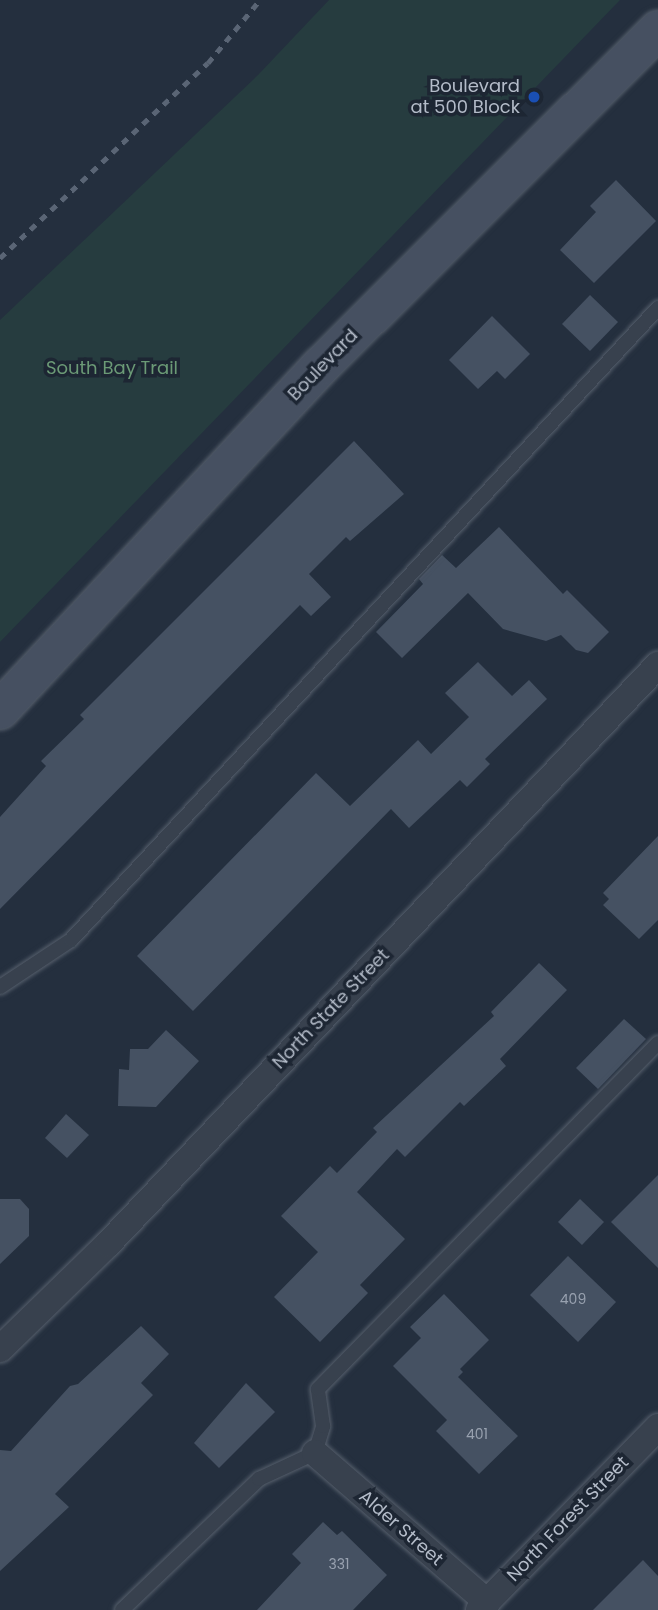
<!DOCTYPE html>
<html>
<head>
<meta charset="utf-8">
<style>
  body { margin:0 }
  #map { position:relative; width:658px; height:1610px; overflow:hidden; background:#242f3e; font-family:Poppins,sans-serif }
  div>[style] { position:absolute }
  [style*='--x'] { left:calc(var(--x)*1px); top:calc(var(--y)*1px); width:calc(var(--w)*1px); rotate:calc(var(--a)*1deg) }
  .green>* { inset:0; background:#263c3f }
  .building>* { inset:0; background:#455162 }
  .roads { filter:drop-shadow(0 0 2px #565f6c) drop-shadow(0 0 2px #565f6c) }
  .service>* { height:14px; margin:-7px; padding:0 7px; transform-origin:7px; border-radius:7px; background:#38414e }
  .minor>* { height:26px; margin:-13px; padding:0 13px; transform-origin:13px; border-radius:13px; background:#38414e }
  .secondary>* { height:38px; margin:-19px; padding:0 19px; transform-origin:19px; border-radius:19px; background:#465061 }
  .rail>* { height:5px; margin-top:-2.5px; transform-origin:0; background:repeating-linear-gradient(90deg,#5a6575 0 7px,transparent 0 14px) }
  .dots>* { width:19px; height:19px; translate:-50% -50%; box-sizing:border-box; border:4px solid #1d2633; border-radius:50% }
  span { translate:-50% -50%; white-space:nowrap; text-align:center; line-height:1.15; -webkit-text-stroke:7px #1d2633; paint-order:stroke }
  .number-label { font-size:14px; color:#98a1af }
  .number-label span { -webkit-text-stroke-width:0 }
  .poi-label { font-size:18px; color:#b4bcc9 }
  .right { translate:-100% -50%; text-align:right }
  .street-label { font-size:18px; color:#b4bcc9 }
  .park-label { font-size:18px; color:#6b9a76 }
</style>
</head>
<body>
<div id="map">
  <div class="green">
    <i style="clip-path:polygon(329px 0,620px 0,0 642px,0 320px,258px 75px)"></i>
  </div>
  <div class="building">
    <i style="clip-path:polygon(616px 180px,656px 221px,594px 283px,560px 250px,596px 212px,590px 206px)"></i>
    <i style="clip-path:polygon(590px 295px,618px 322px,590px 351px,562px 324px)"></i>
    <i style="clip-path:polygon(492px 316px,530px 354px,505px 379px,497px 371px,478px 389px,449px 360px)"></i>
    <i style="clip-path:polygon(354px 441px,404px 494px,350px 541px,346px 537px,309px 574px,331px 597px,311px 616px,300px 605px,0 909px,0 817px,46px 766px,41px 761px,84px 719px,80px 715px)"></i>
    <i style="clip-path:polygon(499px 527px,563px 594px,567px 590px,609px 632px,588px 653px,576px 650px,561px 635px,546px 641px,503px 629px,468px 593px,402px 658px,376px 632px,423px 584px,419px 579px,442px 555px,456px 568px)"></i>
    <i style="clip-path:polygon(478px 662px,512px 696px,529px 680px,547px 699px,485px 759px,490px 764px,467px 787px,460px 780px,409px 828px,391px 809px,193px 1011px,137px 956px,316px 773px,350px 806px,418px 740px,431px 754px,469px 717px,445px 693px)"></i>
    <i style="clip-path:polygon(658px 836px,658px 920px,639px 939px,603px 905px,609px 899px,603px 893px)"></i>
    <i style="clip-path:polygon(539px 963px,567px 990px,500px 1059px,506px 1066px,464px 1106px,460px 1102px,405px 1157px,397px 1149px,357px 1192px,405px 1239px,360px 1285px,368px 1293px,320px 1342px,274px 1297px,318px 1252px,281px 1216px,330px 1166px,337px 1173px,377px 1132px,373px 1128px,494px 1016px,491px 1012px)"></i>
    <i style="clip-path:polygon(624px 1019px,646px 1039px,598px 1089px,576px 1068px)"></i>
    <i style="clip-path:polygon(166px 1030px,199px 1061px,156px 1107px,118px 1106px,119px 1069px,129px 1070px,130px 1049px,148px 1049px)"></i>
    <i style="clip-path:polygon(66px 1114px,89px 1135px,67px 1158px,45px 1138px)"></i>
    <i style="clip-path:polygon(658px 1175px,658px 1268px,611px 1222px)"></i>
    <i style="clip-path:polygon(0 1199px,20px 1199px,29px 1209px,29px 1236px,0 1264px)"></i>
    <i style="clip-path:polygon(580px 1199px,604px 1222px,582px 1245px,558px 1222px)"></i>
    <i style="clip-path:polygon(568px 1256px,616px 1302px,578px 1342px,530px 1295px)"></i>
    <i style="clip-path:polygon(444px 1294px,489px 1340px,460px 1369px,463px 1372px,458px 1377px,518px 1436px,479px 1474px,436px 1431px,447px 1420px,393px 1366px,421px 1338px,410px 1327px)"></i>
    <i style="clip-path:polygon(141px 1326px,169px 1354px,141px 1383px,153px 1395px,55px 1494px,69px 1507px,0 1571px,0 1450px,11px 1451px,70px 1386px,78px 1384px)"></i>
    <i style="clip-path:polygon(246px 1383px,275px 1412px,219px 1468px,194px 1443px)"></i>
    <i style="clip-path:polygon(323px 1522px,337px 1535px,342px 1531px,387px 1575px,353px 1610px,257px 1610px,301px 1563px,292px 1554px)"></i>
    <i style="clip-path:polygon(643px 1560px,658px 1576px,658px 1610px,593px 1610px)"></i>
  </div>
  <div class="roads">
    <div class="service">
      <i style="--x:0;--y:987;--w:85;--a:-33.5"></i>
      <i style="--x:71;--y:940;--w:863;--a:-47.11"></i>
      <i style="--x:122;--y:1610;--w:190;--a:-43.7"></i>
      <i style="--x:259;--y:1479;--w:62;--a:-24.9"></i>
      <i style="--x:315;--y:1453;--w:28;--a:-73"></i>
      <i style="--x:323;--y:1426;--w:37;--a:-98"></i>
      <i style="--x:318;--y:1389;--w:485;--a:-45.5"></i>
    </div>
    <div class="minor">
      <i style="--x:0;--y:1349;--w:151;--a:-44.2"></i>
      <i style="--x:108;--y:1244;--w:799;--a:-46.47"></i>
      <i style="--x:315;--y:1453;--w:228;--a:40.9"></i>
      <i style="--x:479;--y:1610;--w:256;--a:-45.6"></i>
    </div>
    <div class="secondary">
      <i style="--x:0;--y:710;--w:471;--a:-47"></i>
      <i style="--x:321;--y:366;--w:476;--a:-44.9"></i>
    </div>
  </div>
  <div class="rail">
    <i style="--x:0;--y:258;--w:285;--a:-43.2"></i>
    <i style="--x:208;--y:63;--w:82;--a:-50.5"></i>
  </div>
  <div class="dots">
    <i style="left:534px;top:97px;background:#1a4fb4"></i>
  </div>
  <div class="number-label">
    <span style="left:573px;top:1299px">409</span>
    <span style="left:477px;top:1434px">401</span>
    <span style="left:339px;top:1564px">331</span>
  </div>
  <div class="poi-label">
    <span class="right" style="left:520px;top:97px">Boulevard<br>at 500 Block</span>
  </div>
  <div class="street-label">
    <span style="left:323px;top:365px;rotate:-46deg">Boulevard</span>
    <span style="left:331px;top:1009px;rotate:-46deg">North State Street</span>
    <span style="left:568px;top:1519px;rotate:-46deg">North Forest Street</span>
    <span style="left:401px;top:1528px;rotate:41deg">Alder Street</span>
  </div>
  <div class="park-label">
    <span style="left:112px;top:368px">South Bay Trail</span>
  </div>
</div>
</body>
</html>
